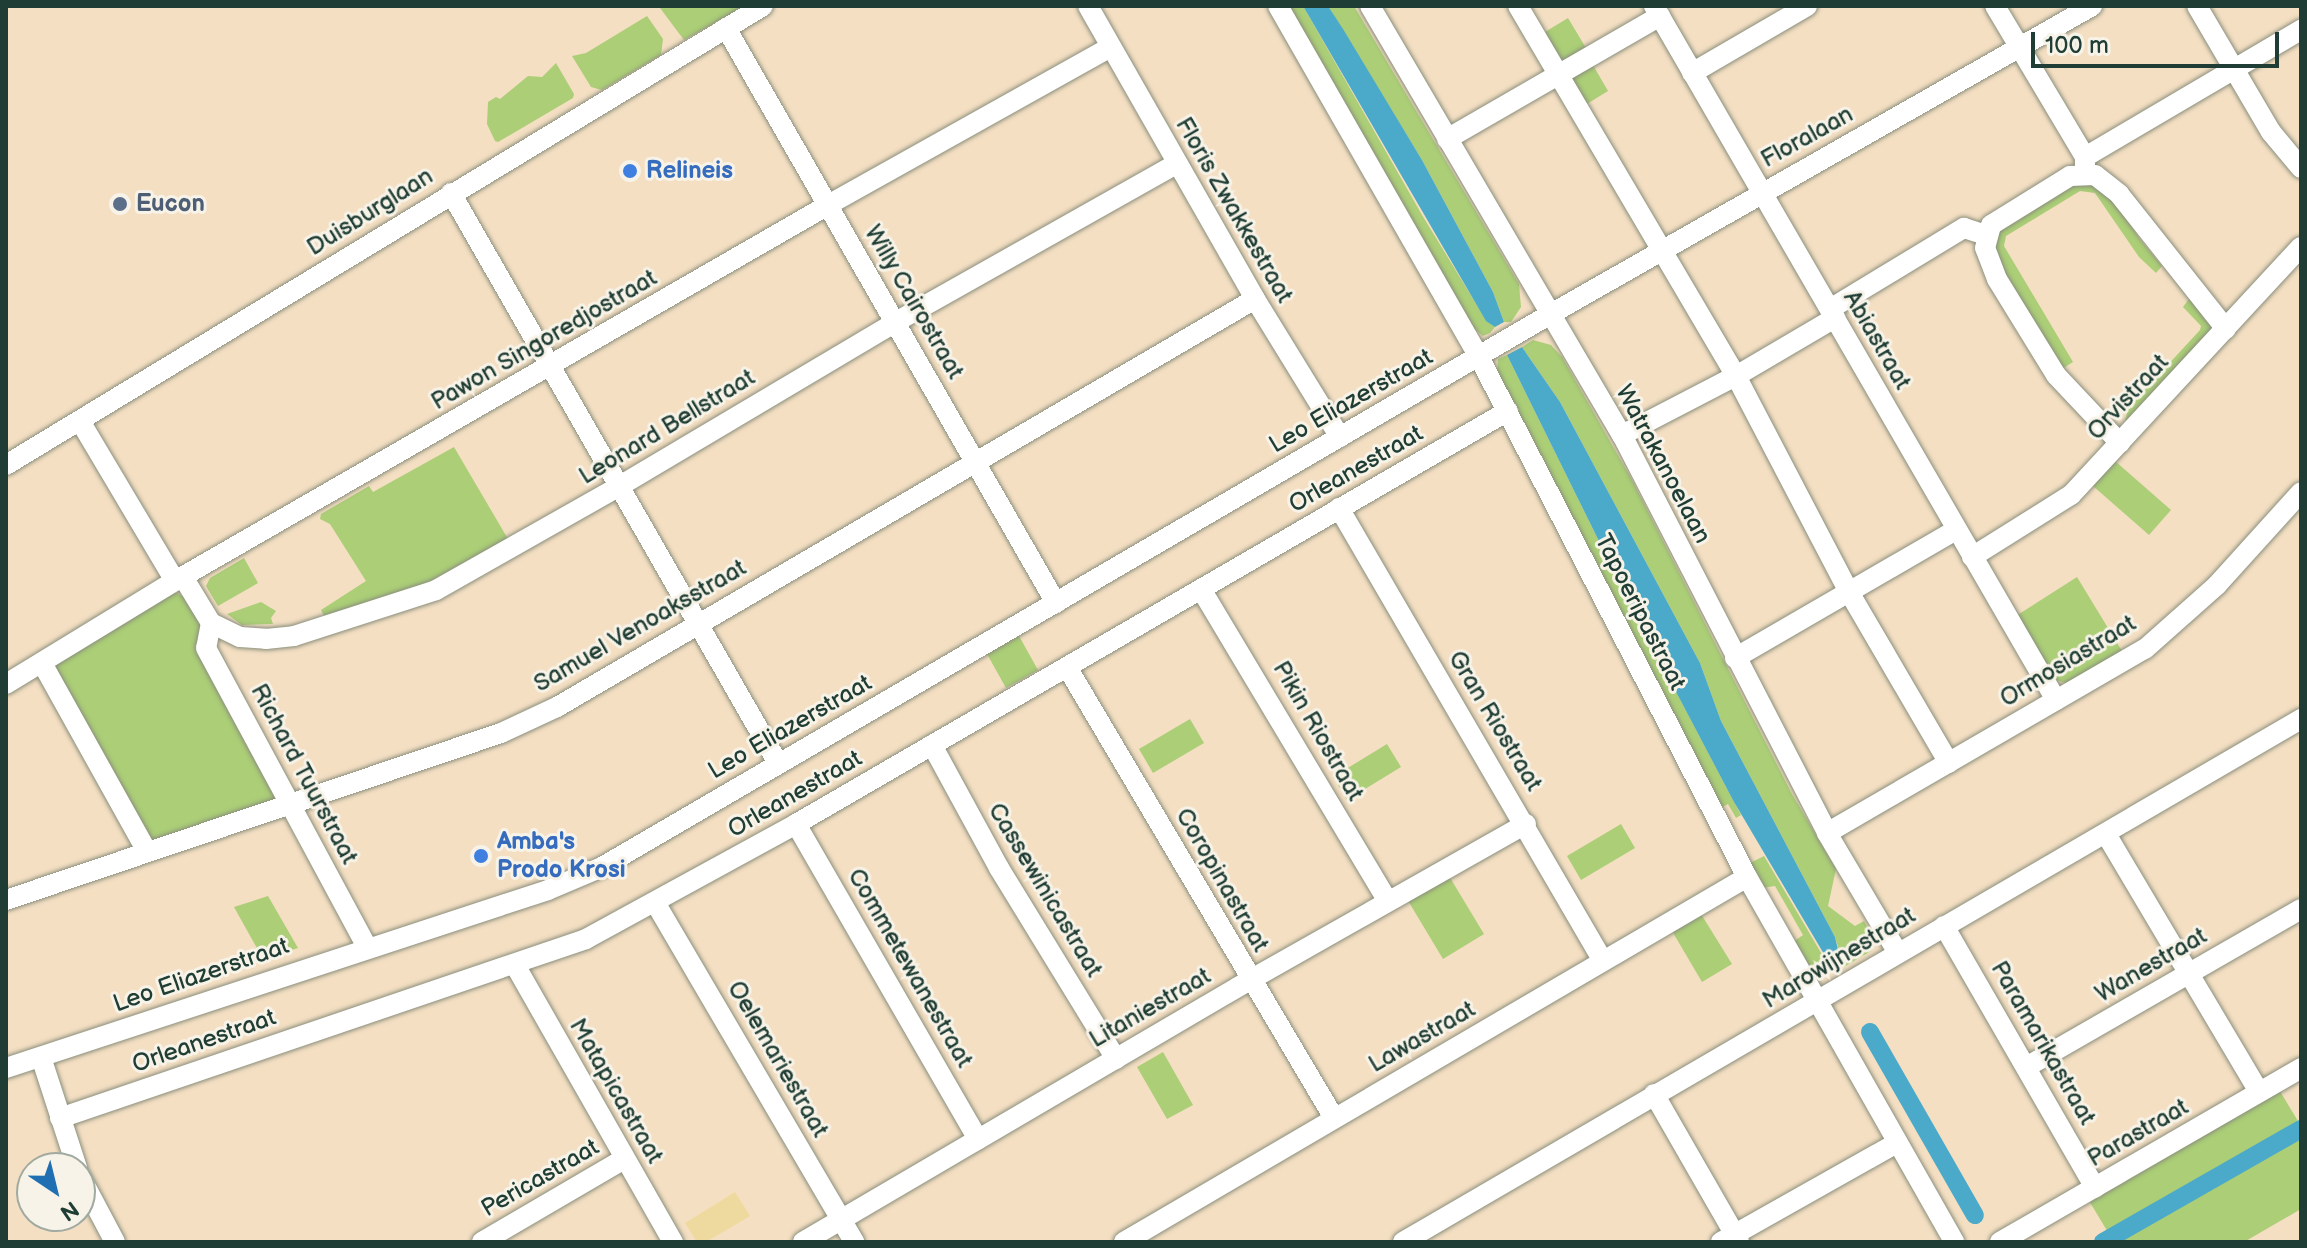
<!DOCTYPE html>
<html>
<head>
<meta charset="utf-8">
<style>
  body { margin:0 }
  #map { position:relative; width:2307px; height:1248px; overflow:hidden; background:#f4dfc3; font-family:"Balsamiq Sans",sans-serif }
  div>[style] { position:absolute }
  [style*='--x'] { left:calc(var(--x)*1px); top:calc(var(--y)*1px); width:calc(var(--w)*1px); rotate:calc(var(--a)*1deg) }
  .green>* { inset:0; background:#abce77 }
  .sand>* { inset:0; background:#eeda9e }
  .water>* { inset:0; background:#4baaca }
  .canal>* { height:18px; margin:-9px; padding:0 9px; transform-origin:9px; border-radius:9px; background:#4baaca }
  .roads { filter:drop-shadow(0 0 2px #8a8e7c) drop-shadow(0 0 2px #8a8e7c) }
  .minor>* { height:20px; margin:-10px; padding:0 10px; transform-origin:10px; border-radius:10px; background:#fff }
  .dots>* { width:22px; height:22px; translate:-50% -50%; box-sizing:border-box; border:4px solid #f7f3e8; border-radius:50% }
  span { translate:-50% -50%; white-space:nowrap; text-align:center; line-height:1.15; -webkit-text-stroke:6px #f7f3e8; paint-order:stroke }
  .street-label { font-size:24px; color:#1f3d34 }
  .shop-label { font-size:24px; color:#366cbe; font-weight:700 }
  .left { translate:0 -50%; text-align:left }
  .service-label { font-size:24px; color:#4e5e75; font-weight:700 }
  .frame { position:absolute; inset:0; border:8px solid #1f3d34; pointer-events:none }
  .north { position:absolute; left:16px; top:1152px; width:80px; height:80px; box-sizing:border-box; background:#f7f3e8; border:2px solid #a1aaa0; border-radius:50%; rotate:145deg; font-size:22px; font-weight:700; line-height:32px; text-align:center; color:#1f3d34 }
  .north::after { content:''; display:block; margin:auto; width:28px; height:36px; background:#1f6fb2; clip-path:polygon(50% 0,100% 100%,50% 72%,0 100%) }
  .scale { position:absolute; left:2031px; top:32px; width:248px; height:36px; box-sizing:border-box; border:4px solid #1f3d34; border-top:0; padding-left:10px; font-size:24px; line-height:28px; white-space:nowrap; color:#1f3d34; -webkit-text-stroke:6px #f7f3e8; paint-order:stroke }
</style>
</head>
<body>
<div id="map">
  <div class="green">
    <i style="clip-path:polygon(664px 6px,745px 6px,684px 40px,660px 8px)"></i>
    <i style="clip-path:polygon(1286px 6px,1303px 6px,1422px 215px,1486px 320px,1495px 327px,1490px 333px,1483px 336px,1470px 325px)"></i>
    <i style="clip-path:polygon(1328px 6px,1354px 6px,1519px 284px,1521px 307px,1511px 322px,1504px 322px,1493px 292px,1422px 160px)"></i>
    <i style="clip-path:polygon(647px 16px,663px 39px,661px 55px,602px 90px,591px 87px,572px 56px,586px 53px)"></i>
    <i style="clip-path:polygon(1568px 18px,1586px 48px,1558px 64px,1540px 35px)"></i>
    <i style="clip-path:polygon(1590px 60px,1608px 91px,1582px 107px,1565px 75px)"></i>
    <i style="clip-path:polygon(556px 63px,574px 94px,573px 98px,498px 142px,495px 141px,487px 124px,488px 102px,496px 97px,500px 99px,528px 76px,542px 77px)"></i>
    <i style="clip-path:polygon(2083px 180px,2113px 196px,2139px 238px,2162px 266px,2156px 273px,2139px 257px,2095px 193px,2080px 191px,2006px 236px,2004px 246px,2073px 362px,2062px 369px,1995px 257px,1994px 235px)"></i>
    <i style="clip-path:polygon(2191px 296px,2212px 322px,2213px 330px,2124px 426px,2128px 408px,2200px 330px,2201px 326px,2183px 307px)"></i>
    <i style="clip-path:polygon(1533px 340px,1551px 345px,1562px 357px,1631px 478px,1792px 794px,1836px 869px,1828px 906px,1855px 926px,1864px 921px,1875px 940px,1871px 951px,1844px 967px,1835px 937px,1721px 721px,1700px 663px,1560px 402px,1522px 347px)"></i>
    <i style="clip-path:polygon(1507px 355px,1634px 612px,1741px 815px,1736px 818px,1728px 804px,1719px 809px,1497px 373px,1498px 359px)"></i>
    <i style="clip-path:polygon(454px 447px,508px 539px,421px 586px,324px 616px,321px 610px,366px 581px,330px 524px,320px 519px,321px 514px,369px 486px,373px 492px)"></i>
    <i style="clip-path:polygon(2115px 461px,2171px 510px,2149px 535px,2093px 486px)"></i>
    <i style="clip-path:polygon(244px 558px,258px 583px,218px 606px,206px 586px,210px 578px)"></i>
    <i style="clip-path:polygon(2077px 577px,2122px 651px,2092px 672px,2066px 683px,2052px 679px,2016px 616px)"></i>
    <i style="clip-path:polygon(174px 592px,187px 598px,205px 623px,282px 797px,151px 843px,52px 667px)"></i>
    <i style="clip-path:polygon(261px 602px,276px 611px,271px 618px,273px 624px,242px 625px,227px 614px)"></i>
    <i style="clip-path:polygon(1019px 636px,1038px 670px,1006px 688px,987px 654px)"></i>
    <i style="clip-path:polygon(1190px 719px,1204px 743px,1153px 773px,1139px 749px)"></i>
    <i style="clip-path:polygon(1387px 744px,1401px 767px,1347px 800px,1333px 777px)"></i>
    <i style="clip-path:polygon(1621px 824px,1635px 848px,1581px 880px,1567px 856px)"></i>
    <i style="clip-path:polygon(1764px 856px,1830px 968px,1829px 972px,1815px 981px,1793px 942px,1803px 935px,1775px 886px,1762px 888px,1750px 863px)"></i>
    <i style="clip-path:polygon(1449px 876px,1484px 934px,1443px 959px,1407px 899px)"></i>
    <i style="clip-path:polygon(268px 896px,298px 948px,263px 959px,234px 907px)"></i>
    <i style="clip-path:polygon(1701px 914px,1732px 964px,1702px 982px,1672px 931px)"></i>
    <i style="clip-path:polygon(1163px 1052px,1193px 1105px,1167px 1119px,1137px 1067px)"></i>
    <i style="clip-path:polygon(2278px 1088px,2301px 1126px,2301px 1209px,2244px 1242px,2107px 1242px,2112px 1239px,2088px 1199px)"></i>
  </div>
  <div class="sand">
    <i style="clip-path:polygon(735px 1192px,750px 1216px,706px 1242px,697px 1242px,685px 1223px)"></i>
  </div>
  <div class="water">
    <i style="clip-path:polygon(1303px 6px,1328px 6px,1343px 29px,1422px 160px,1493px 292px,1504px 322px,1495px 327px,1486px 321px)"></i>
    <i style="clip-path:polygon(1522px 347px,1560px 402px,1700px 663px,1721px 721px,1835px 937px,1842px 966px,1834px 971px,1734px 802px,1634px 612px,1507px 355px)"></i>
  </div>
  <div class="canal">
    <i style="--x:1870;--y:1032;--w:211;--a:60.2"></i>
    <i style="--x:2103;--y:1242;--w:228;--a:-29.7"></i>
  </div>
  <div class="roads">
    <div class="minor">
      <i style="--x:1088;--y:6;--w:337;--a:60.3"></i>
      <i style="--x:1255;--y:299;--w:162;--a:58.4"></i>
      <i style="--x:1278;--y:6;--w:404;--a:60.2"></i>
      <i style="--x:1479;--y:357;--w:585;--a:62.73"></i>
      <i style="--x:1747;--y:877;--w:420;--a:60.4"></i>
      <i style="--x:1370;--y:6;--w:498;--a:59.6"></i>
      <i style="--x:1622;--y:435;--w:448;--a:62.7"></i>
      <i style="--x:1827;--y:833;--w:139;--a:59.4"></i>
      <i style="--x:1518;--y:6;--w:429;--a:59.5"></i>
      <i style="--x:1736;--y:376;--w:244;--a:62.4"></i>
      <i style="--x:1849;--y:592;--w:198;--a:59.7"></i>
      <i style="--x:1654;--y:6;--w:802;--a:59.92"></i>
      <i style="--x:1995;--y:6;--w:176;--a:59.2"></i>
      <i style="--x:2197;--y:6;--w:146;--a:59.6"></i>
      <i style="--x:2271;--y:132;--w:47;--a:50.2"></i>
      <i style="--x:726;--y:28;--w:663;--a:60.15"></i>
      <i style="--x:1692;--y:73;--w:133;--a:-30.2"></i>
      <i style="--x:1447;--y:139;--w:246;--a:-30"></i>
      <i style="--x:2085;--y:173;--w:16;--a:-90"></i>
      <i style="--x:2085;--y:157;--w:251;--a:-30.5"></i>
      <i style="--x:451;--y:193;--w:657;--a:60.16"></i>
      <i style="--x:1830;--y:309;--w:157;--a:-31.2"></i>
      <i style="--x:1964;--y:228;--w:23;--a:18"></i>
      <i style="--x:80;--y:421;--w:186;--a:59.3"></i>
      <i style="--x:1622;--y:435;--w:128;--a:-27.4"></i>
      <i style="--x:1736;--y:376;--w:115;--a:-30.4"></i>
      <i style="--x:2120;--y:443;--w:93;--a:-133.3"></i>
      <i style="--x:2056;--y:375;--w:113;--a:-121.6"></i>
      <i style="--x:1997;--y:279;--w:33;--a:-111"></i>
      <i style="--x:1985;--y:248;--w:24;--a:-75"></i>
      <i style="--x:1991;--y:225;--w:93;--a:-31.8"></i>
      <i style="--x:2070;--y:176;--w:25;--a:-2"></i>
      <i style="--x:2095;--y:175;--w:31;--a:38"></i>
      <i style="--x:2119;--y:194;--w:172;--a:51.6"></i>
      <i style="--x:6;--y:465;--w:885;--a:-31.23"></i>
      <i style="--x:1339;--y:508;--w:524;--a:59.77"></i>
      <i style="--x:1972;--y:557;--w:117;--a:-32.1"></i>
      <i style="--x:2071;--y:495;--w:338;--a:-47.2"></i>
      <i style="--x:183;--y:577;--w:54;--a:58.7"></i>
      <i style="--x:211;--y:623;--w:32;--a:26"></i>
      <i style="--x:240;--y:637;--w:26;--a:4"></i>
      <i style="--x:266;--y:639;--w:28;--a:-6"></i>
      <i style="--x:294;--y:636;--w:149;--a:-17.9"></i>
      <i style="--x:436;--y:590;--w:209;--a:-29.5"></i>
      <i style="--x:618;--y:487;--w:321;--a:-30.7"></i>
      <i style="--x:894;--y:323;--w:324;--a:-29.4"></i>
      <i style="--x:1201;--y:589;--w:364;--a:59.1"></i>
      <i style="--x:211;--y:623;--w:25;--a:101"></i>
      <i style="--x:206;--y:648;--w:340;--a:61.7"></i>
      <i style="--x:1735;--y:658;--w:255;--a:-30.1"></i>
      <i style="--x:42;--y:663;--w:216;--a:60.9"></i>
      <i style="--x:1067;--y:667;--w:524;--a:59.37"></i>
      <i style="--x:6;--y:684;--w:198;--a:-31.4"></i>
      <i style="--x:175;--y:581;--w:754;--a:-29.93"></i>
      <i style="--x:828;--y:205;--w:324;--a:-29.2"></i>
      <i style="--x:932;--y:745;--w:140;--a:61.4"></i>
      <i style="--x:999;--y:868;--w:224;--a:58.5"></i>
      <i style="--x:796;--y:824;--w:364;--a:60"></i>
      <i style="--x:1827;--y:833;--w:367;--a:-30.1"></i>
      <i style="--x:2145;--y:649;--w:96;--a:-41.6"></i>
      <i style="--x:2217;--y:585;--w:125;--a:-47.9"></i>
      <i style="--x:2106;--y:834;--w:300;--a:59.3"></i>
      <i style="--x:6;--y:900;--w:522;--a:-18.64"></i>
      <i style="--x:501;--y:733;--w:62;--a:-24.9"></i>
      <i style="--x:557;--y:707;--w:808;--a:-30.31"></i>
      <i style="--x:656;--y:904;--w:392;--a:59.6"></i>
      <i style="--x:1944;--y:926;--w:302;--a:60"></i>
      <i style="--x:515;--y:965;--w:319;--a:60.3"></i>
      <i style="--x:41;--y:1057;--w:117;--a:72"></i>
      <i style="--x:2028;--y:1066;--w:315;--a:-29.9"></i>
      <i style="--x:6;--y:1068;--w:570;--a:-18.18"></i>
      <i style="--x:548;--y:890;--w:59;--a:-23.1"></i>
      <i style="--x:602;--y:867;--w:1096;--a:-30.24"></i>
      <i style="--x:1549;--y:315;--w:625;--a:-29.64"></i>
      <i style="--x:1654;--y:1094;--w:171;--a:60.1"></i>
      <i style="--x:60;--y:1118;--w:556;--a:-18.79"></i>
      <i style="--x:586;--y:939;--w:239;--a:-28.7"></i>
      <i style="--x:796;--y:824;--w:823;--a:-30.12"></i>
      <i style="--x:80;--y:1176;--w:75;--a:62.1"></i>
      <i style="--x:482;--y:1242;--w:164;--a:-30.3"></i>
      <i style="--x:803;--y:1242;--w:518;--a:-30.38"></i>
      <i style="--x:1250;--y:980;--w:317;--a:-29.5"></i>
      <i style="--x:1124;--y:1242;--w:722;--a:-30.36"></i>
      <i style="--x:1403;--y:1242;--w:1039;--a:-30.22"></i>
      <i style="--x:1721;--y:1242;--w:202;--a:-29.4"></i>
      <i style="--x:2000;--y:1242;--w:348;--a:-30"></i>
    </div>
  </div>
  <div class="dots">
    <i style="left:630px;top:171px;background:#3f7fe0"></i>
    <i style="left:120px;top:204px;background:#5c6f8a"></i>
    <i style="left:481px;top:856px;background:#3f7fe0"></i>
  </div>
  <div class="street-label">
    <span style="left:1807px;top:137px;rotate:-29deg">Floralaan</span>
    <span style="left:1234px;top:210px;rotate:60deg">Floris Zwakkestraat</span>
    <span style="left:370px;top:212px;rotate:-32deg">Duisburglaan</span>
    <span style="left:914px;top:302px;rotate:60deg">Willy Cairostraat</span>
    <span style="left:544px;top:340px;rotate:-30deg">Pawon Singoredjostraat</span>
    <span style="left:1877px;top:340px;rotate:60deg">Abiastraat</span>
    <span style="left:2128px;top:397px;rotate:-47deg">Orvistraat</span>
    <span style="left:1351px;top:401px;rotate:-30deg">Leo Eliazerstraat</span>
    <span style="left:667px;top:427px;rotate:-31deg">Leonard Bellstraat</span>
    <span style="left:1663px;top:464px;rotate:62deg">Watrakanoelaan</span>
    <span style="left:1356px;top:469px;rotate:-30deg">Orleanestraat</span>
    <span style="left:1640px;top:612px;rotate:63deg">Tapoeripastraat</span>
    <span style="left:640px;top:626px;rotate:-30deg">Samuel Venoaksstraat</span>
    <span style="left:2068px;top:661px;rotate:-31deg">Ormosiastraat</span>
    <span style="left:1495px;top:721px;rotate:59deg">Gran Riostraat</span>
    <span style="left:790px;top:727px;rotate:-30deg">Leo Eliazerstraat</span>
    <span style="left:1318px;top:731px;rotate:60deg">Pikin Riostraat</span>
    <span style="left:304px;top:774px;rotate:62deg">Richard Tuurstraat</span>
    <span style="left:795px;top:794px;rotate:-30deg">Orleanestraat</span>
    <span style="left:1222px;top:880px;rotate:60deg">Coropinastraat</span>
    <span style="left:1045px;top:890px;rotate:59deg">Cassewinicastraat</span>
    <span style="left:1839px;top:958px;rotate:-31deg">Marowijnestraat</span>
    <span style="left:2151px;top:965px;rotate:-30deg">Wanestraat</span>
    <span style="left:910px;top:968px;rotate:60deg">Commetewanestraat</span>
    <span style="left:201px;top:975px;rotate:-19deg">Leo Eliazerstraat</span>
    <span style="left:1150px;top:1008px;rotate:-30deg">Litaniestraat</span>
    <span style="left:1422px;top:1037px;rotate:-30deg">Lawastraat</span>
    <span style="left:204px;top:1041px;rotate:-19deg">Orleanestraat</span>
    <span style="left:2043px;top:1043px;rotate:60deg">Paramarikastraat</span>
    <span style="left:778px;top:1059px;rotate:60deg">Oelemariestraat</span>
    <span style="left:616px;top:1091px;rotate:60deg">Matapicastraat</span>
    <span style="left:2138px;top:1133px;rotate:-30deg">Parastraat</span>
    <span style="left:540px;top:1178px;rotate:-30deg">Pericastraat</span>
  </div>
  <div class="shop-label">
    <span class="left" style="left:646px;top:171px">Relineis</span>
    <span class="left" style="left:497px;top:856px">Amba's<br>Prodo Krosi</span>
  </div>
  <div class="service-label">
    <span class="left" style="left:136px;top:204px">Eucon</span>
  </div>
  <div class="frame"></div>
  <div class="north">N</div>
  <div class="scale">100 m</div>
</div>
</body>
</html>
